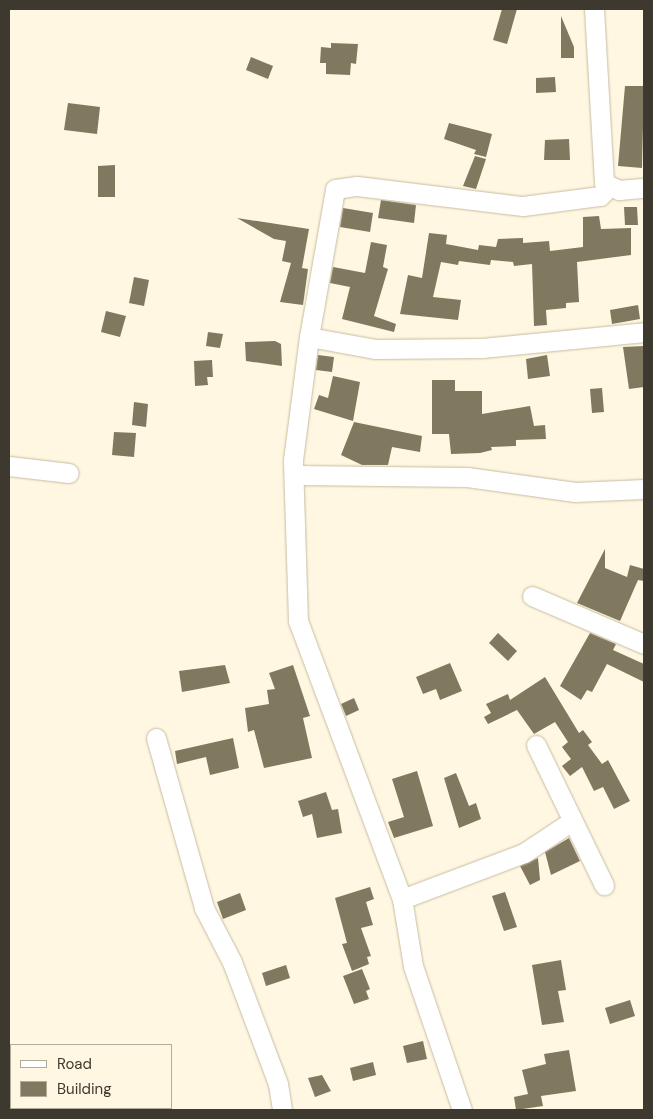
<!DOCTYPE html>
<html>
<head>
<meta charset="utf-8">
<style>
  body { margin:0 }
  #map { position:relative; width:653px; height:1119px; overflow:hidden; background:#fff7e1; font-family:"DM Sans",sans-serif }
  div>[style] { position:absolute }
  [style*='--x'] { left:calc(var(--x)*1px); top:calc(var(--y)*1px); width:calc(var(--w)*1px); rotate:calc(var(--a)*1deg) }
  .building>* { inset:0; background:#817860 }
  .roads { filter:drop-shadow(0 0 1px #c6bca3) drop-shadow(0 0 1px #c6bca3) }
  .street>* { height:19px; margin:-9.5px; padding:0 9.5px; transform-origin:9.5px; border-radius:9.5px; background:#fff }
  span { translate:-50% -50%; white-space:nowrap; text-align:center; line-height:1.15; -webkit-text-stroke:5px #fff7e1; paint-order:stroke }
  .frame { position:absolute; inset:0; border:10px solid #3d392f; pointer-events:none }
  .legend { position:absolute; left:10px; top:1044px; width:162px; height:65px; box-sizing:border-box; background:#fff7e1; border:1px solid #b1ab9a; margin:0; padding:6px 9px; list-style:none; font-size:15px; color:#3d392f }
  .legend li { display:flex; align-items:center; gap:10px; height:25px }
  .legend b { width:25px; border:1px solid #b1ab9a }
</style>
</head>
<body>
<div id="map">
  <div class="building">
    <i style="clip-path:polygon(502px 9px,517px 9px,507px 44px,493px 40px)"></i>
    <i style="clip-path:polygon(561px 16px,574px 47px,574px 58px,561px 58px)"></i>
    <i style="clip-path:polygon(331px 43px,358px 44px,356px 64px,351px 63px,350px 75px,326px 74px,326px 63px,320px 63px,321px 47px,331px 48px)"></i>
    <i style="clip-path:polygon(251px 57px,273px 66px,268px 79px,246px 70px)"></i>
    <i style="clip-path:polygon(555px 77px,556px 92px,536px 93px,536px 78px)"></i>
    <i style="clip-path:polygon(625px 86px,644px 86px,642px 168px,618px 166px)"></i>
    <i style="clip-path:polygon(68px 103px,100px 107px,97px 134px,64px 130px)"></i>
    <i style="clip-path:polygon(449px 123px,492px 134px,486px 157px,474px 154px,476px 150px,444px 139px)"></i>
    <i style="clip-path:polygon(569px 139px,570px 160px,544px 160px,545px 140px)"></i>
    <i style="clip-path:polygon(475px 156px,486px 159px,476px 189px,463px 186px)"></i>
    <i style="clip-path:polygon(115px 165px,115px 197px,98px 197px,98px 166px)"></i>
    <i style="clip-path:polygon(381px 200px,416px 205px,414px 223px,378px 218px)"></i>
    <i style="clip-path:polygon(624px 207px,637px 207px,638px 225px,625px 225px)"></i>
    <i style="clip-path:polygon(343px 208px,373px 213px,370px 232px,340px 227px)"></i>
    <i style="clip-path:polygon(599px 216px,601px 229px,631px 228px,631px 255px,577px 262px,579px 302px,566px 303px,566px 308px,546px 310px,547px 325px,534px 326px,532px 264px,514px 266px,513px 262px,491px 260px,490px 265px,459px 261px,458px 265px,441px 262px,433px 297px,461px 300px,458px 320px,400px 314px,408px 275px,422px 278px,429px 233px,447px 235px,446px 244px,478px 250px,479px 245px,496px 247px,498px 239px,523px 238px,523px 243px,549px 241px,550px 251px,583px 247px,583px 217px)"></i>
    <i style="clip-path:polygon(237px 218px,309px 229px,302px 268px,308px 269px,303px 305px,280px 302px,291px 263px,282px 261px,286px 241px,274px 239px)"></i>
    <i style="clip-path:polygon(371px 242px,387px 245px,383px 267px,388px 269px,374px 316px,396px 324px,394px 332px,342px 319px,350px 287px,330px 283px,333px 267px,365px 273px)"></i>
    <i style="clip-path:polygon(134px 277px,149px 280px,144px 306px,129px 303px)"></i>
    <i style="clip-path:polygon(638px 305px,640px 319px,612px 324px,610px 310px)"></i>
    <i style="clip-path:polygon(106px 311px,126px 316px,120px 337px,101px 332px)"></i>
    <i style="clip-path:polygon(208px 332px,223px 334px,220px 348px,206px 346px)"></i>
    <i style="clip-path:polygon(275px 341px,281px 344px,282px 366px,246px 361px,245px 342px)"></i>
    <i style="clip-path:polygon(644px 346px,644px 387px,629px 389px,623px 347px)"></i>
    <i style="clip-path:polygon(318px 355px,334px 357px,332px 372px,316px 370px)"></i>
    <i style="clip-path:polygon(547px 355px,550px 376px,528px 379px,526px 359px)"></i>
    <i style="clip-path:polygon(212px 360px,213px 377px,207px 377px,208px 385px,195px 386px,194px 361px)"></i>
    <i style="clip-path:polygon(333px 376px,360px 382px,353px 421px,314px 409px,319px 395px,328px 398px)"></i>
    <i style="clip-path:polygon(432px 380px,455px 380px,455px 391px,482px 391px,482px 414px,530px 406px,534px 426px,545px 425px,546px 439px,516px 440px,516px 446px,491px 447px,492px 450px,480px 453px,451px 454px,449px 434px,432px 434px)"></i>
    <i style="clip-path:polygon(602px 388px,604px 412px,592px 413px,590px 389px)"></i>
    <i style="clip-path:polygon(134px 402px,148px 404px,146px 427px,132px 425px)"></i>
    <i style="clip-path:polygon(354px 422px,422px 436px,420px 452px,392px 447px,388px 465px,362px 465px,341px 455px)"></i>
    <i style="clip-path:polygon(114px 432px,136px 433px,134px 457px,112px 455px)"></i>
    <i style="clip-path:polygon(605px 549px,605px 568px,627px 577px,630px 565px,644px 569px,644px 581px,638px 580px,620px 621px,577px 603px)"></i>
    <i style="clip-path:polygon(498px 633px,517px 651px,508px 661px,489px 643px)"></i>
    <i style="clip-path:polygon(590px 633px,616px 644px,613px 650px,644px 664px,644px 682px,607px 664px,592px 692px,587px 690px,581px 700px,560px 686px)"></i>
    <i style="clip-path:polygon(450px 663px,462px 691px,440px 700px,436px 689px,423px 694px,416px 677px)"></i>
    <i style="clip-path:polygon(225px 665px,230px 683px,182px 692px,179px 671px)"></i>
    <i style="clip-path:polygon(293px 665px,310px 716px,303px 718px,312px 758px,264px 768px,254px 730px,248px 732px,245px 708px,269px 704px,267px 690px,275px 689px,269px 673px)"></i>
    <i style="clip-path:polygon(545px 677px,579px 733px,583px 730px,592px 742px,588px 745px,602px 764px,608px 760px,630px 801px,614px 809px,603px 787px,594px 791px,582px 767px,570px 776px,562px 766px,571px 759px,562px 747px,568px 742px,555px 722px,534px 734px,517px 710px,488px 724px,484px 717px,491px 713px,486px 704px,508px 694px,510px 700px)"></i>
    <i style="clip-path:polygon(354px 698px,359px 710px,346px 716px,341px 704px)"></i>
    <i style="clip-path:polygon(233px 738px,239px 768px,210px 775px,206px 757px,177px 764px,175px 751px)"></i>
    <i style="clip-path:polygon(417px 771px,433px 826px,394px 838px,388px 822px,404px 817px,392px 779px)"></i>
    <i style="clip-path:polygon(456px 773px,469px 806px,476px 803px,481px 819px,459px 828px,444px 778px)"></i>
    <i style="clip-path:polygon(326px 792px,332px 810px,338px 809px,342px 833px,317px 838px,312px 814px,303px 817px,298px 801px)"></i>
    <i style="clip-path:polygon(569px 838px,580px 861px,551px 875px,545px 852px)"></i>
    <i style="clip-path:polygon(538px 858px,540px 880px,530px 885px,520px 866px)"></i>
    <i style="clip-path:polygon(370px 887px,374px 899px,366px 902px,373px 925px,361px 928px,371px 956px,367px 957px,369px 964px,352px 971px,342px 944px,347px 943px,335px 898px)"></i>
    <i style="clip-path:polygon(505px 892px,517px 927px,504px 931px,492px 896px)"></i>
    <i style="clip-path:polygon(240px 893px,246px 910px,223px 919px,217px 902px)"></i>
    <i style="clip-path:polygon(561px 960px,566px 990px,558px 991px,564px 1022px,542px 1025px,532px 965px)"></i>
    <i style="clip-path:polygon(286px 965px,290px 978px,266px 986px,262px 973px)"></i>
    <i style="clip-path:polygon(362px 969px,370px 989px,366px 991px,369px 999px,354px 1004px,343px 976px)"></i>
    <i style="clip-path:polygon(630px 1000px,635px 1016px,610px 1024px,605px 1008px)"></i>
    <i style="clip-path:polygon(423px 1041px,427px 1059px,407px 1063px,403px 1046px)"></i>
    <i style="clip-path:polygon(569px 1050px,576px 1091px,541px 1096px,543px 1106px,516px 1110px,514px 1097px,528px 1094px,522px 1070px,546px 1064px,544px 1054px)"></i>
    <i style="clip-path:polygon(373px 1062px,376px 1075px,353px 1081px,350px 1068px)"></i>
    <i style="clip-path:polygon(322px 1075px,331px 1091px,315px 1097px,308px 1078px)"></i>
  </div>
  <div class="roads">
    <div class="street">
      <i style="--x:594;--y:9;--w:174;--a:86.7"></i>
      <i style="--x:604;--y:183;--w:17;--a:25"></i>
      <i style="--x:619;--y:190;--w:25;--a:-5"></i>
      <i style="--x:309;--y:337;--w:68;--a:10.2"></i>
      <i style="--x:376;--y:349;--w:106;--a:-0.5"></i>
      <i style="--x:482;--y:348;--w:163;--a:-5.6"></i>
      <i style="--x:9;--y:466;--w:60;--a:6.7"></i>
      <i style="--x:296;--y:475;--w:171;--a:0.7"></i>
      <i style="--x:467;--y:477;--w:109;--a:7.9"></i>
      <i style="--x:575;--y:492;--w:69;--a:-2.5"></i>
      <i style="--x:532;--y:596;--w:122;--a:23.2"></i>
      <i style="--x:156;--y:738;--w:177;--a:74.2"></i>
      <i style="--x:204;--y:908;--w:61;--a:62.6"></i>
      <i style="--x:232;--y:962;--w:130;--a:69.3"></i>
      <i style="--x:278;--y:1084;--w:26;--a:81"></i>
      <i style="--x:536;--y:745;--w:156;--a:64.1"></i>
      <i style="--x:402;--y:899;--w:130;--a:-20.7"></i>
      <i style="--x:524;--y:853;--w:58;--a:-33.7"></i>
      <i style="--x:462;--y:1110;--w:152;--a:-108.8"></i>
      <i style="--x:413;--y:966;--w:68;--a:-99.3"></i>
      <i style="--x:402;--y:899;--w:297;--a:-110.5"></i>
      <i style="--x:298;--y:621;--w:161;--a:-91.8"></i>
      <i style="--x:293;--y:460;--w:124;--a:-82.6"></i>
      <i style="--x:309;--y:337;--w:150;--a:-80"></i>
      <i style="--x:335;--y:189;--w:22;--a:-8"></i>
      <i style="--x:357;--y:186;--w:167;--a:6.9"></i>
      <i style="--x:523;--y:206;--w:78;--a:-7.4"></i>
      <i style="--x:600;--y:196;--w:11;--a:-45"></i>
    </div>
  </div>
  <div class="frame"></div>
  <ul class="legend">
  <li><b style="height:6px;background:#fff"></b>Road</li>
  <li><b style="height:14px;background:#817860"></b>Building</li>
  </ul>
</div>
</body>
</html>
